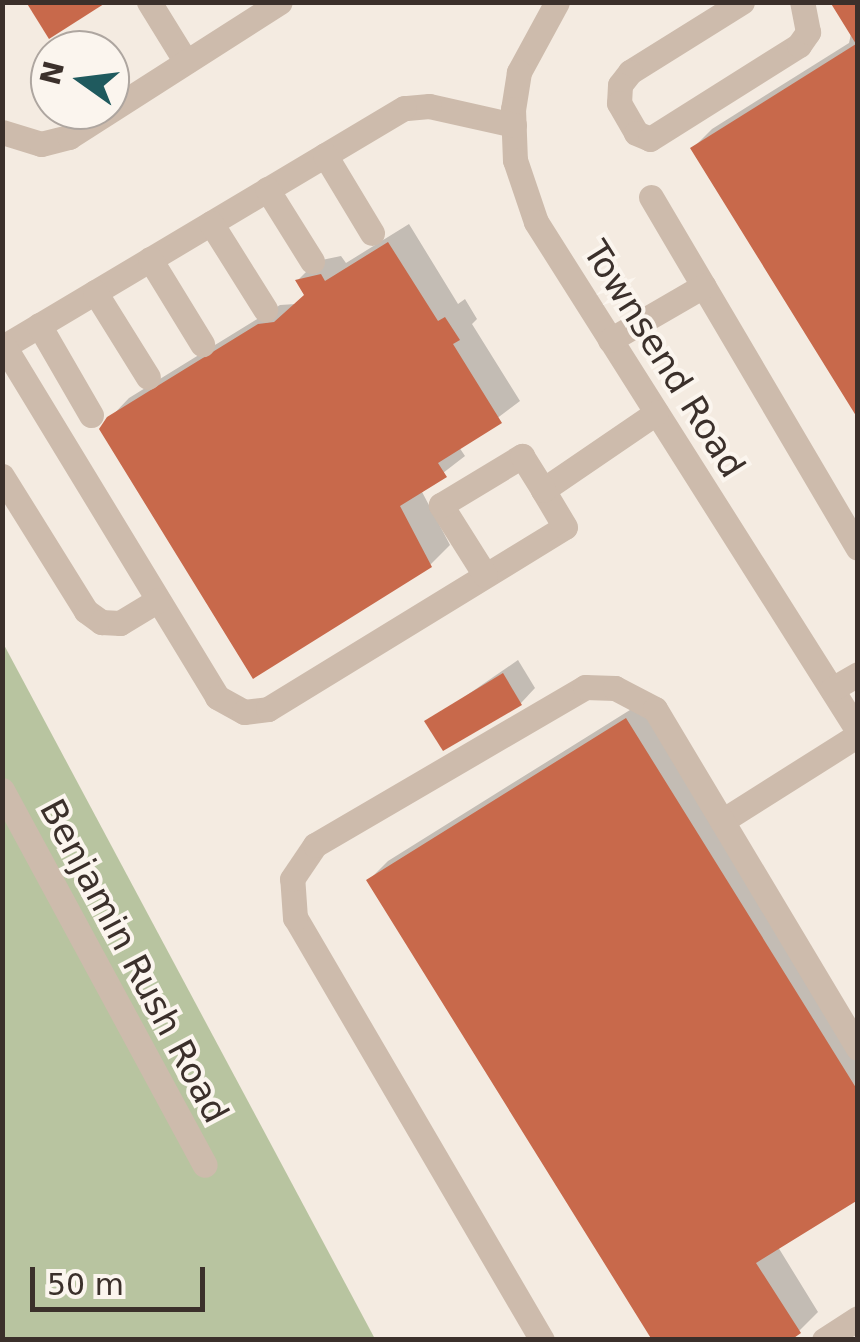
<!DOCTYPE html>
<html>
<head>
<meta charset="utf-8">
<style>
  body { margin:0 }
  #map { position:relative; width:860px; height:1342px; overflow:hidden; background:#f4ebe1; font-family:"DejaVu Sans",sans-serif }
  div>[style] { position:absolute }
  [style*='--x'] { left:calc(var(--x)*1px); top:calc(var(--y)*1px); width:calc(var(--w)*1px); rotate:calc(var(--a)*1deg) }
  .green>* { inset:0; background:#b8c4a0 }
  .shadow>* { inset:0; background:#0003 }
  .building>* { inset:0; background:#c8694b }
  .minor>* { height:25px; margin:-12.5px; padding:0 12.5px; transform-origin:12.5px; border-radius:12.5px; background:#cdbbac }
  span { translate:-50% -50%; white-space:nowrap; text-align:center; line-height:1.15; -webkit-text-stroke:8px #fbf5ee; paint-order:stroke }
  .street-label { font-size:35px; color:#3b302b }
  .frame { position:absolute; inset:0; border:5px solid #3b302b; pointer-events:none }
  .north { position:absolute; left:30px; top:30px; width:100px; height:100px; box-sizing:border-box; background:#fbf5ee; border:2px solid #aea6a0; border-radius:50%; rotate:284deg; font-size:28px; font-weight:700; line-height:40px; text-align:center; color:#3b302b }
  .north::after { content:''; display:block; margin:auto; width:35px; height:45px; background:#1f5a5e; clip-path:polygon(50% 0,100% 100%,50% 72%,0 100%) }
  .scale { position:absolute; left:30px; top:1267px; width:175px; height:45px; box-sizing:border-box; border:5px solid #3b302b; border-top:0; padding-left:12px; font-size:30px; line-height:35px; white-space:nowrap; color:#3b302b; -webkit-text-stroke:8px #fbf5ee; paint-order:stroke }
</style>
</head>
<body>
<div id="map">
  <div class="green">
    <i style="clip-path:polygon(3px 643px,375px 1339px,3px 1339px)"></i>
  </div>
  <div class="shadow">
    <i style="clip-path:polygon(858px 2px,858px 414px,693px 148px,712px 129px,849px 43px)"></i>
    <i style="clip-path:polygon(409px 224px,458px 304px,465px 299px,477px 319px,472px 324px,520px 401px,459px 447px,465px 456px,421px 490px,450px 545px,430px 565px,109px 419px,129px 398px,280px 305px,296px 304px,307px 294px,298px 280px,317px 261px,341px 256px,346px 263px)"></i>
    <i style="clip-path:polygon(518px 660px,535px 688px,521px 703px,428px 722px)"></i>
    <i style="clip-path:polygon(646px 700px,858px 1041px,858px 1197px,778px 1247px,818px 1312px,799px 1331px,369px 880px,388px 861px)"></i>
  </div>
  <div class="building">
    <i style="clip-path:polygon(26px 2px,107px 2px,49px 39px)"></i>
    <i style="clip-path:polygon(830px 2px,858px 2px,858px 419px,690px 148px,856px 44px)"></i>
    <i style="clip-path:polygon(388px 242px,438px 321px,445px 317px,460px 340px,453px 344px,502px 423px,438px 463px,447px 477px,400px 506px,432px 567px,253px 679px,99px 429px,107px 417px,258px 324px,274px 322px,304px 295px,295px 280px,321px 274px,325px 281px)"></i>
    <i style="clip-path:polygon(503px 673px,522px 705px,443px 751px,424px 721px)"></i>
    <i style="clip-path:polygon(626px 718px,858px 1091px,858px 1200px,756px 1263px,801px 1333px,791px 1340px,652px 1340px,366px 880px)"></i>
  </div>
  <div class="minor">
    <i style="--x:149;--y:2;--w:70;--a:58.3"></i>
    <i style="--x:557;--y:2;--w:80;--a:118.5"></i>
    <i style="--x:519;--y:72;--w:37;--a:99"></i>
    <i style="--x:513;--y:109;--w:51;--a:87.8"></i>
    <i style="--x:515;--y:160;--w:65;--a:71.3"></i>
    <i style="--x:536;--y:222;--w:602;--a:57.68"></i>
    <i style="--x:742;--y:2;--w:132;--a:148"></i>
    <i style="--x:630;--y:72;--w:16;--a:128"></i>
    <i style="--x:620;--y:85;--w:18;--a:93"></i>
    <i style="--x:619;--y:103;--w:34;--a:60"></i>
    <i style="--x:636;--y:133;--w:15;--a:23"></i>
    <i style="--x:650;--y:139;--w:176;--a:-32.2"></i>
    <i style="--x:799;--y:45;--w:16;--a:-55"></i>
    <i style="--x:808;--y:32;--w:31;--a:-101"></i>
    <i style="--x:514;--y:125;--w:87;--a:-167.4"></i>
    <i style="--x:429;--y:106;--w:25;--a:175"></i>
    <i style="--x:404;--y:108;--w:465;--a:149.2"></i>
    <i style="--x:4;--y:346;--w:411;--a:58.7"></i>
    <i style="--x:217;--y:697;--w:31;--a:29"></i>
    <i style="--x:244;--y:712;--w:24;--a:-7"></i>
    <i style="--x:268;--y:709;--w:348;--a:-31.5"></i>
    <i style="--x:565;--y:527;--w:43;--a:-120.7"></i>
    <i style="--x:543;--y:490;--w:137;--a:-34.3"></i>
    <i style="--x:2;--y:132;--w:41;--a:17.1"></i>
    <i style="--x:41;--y:144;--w:29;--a:-14"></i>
    <i style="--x:69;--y:137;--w:250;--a:-32.6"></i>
    <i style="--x:325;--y:155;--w:91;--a:58.9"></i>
    <i style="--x:267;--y:189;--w:85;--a:58"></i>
    <i style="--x:651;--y:197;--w:407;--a:59.5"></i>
    <i style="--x:211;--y:223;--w:102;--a:57.9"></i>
    <i style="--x:150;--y:259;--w:100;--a:58.5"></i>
    <i style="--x:95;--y:292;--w:100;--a:58.1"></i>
    <i style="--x:39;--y:325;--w:104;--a:60"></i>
    <i style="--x:610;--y:340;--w:108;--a:-30.1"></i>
    <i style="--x:2;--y:476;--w:159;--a:58.1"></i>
    <i style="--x:86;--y:611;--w:19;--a:36"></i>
    <i style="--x:101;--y:622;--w:19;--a:3"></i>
    <i style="--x:120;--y:623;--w:44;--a:-31.2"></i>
    <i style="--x:485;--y:575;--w:83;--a:-122.2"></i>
    <i style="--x:441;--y:505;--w:95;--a:-31.2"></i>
    <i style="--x:522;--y:456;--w:40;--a:58"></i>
    <i style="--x:832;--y:689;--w:30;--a:-30"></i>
    <i style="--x:2;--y:790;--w:426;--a:61.6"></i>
    <i style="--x:722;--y:821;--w:161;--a:-32.3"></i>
    <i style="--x:542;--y:1340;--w:489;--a:-120.3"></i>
    <i style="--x:295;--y:918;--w:39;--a:-94"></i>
    <i style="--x:292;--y:879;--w:41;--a:-55.9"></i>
    <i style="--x:315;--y:845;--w:313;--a:-30.3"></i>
    <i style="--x:585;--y:687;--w:30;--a:2"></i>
    <i style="--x:615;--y:688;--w:45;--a:27.7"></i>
    <i style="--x:655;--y:709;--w:395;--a:59.1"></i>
    <i style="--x:824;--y:1340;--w:40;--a:-32.9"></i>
  </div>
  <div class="street-label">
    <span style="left:664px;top:359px;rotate:58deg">Townsend Road</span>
    <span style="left:134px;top:961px;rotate:62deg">Benjamin Rush Road</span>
  </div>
  <div class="frame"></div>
  <div class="north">N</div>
  <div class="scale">50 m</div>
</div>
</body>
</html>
